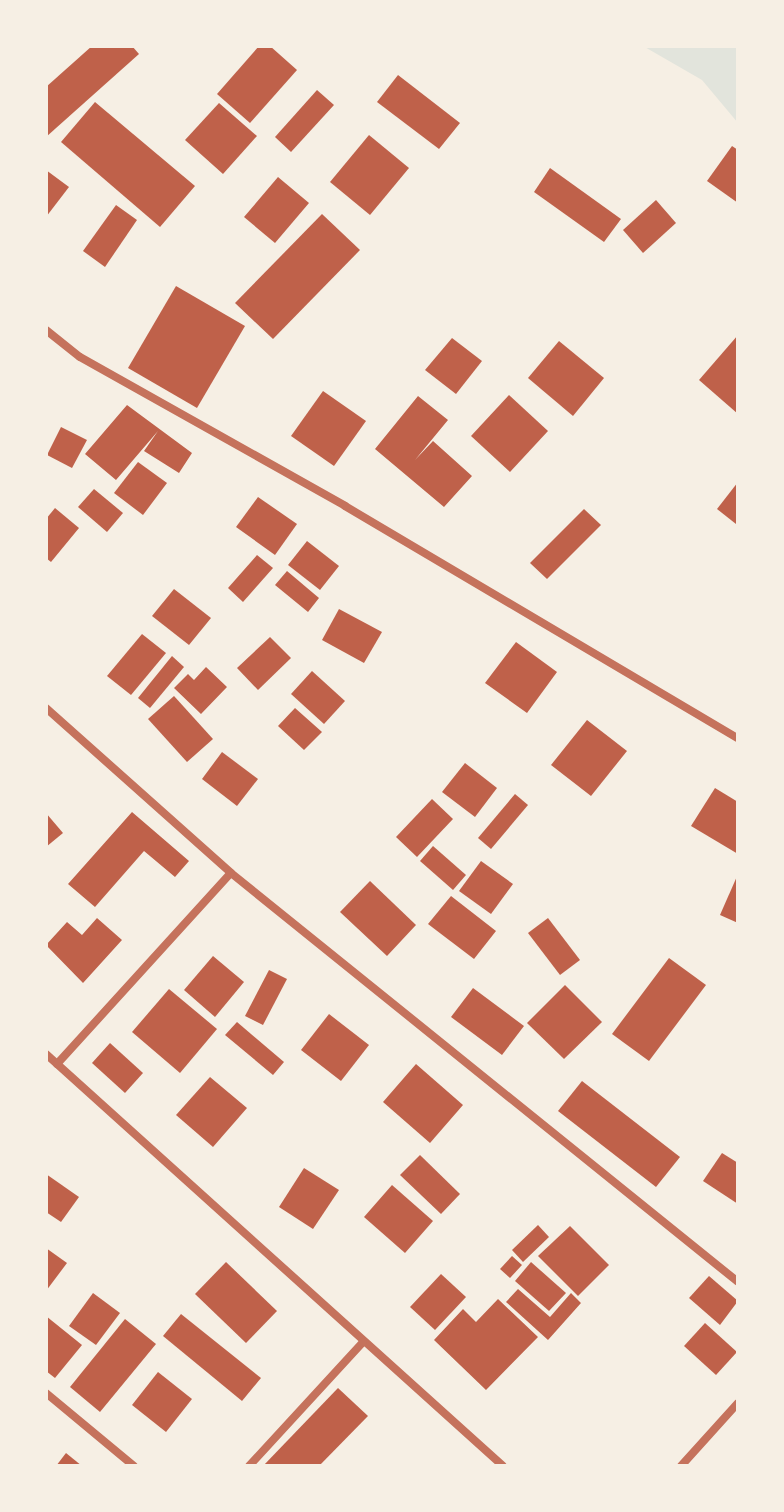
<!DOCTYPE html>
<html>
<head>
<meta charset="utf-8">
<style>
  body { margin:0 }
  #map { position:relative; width:784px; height:1512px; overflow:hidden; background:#f6efe4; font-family:"Noto Sans",sans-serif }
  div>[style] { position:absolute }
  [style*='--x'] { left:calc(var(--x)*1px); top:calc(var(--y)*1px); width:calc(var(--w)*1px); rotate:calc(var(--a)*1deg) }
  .green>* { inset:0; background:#e2e4dc }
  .building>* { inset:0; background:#bf614a }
  .minor>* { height:8px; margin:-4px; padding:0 4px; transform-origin:4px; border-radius:4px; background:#c5725c }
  span { translate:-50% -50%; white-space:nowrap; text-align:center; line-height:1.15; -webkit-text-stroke:7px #f6efe4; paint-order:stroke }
  .frame { position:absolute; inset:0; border:48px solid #f6efe4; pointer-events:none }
</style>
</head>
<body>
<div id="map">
  <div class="green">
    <i style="clip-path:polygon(643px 46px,738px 46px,738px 123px,702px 80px)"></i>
  </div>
  <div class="building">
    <i style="clip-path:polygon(92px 46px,132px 46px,139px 54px,46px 137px,46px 87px)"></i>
    <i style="clip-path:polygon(259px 46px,270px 46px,297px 70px,250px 123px,217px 94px)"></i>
    <i style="clip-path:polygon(398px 75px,460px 123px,439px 149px,377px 102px)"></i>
    <i style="clip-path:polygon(317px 90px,334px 105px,291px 152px,275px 137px)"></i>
    <i style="clip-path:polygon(95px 102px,195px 186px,160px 227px,61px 142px)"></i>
    <i style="clip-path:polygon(219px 103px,257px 136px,223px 174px,185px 140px)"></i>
    <i style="clip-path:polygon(369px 135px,409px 168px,370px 215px,330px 182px)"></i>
    <i style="clip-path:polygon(732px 146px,738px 150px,738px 203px,707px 181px)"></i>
    <i style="clip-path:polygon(550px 168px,621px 219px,604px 242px,534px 192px)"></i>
    <i style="clip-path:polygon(46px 170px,69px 187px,46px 217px)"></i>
    <i style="clip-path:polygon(278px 177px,309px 203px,275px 243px,244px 217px)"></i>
    <i style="clip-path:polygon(656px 200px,676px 223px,643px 253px,623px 230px)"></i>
    <i style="clip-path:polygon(116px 205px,137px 220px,105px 267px,83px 251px)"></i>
    <i style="clip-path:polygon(322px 214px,360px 250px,273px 339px,235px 303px)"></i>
    <i style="clip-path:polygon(176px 286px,245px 326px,197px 408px,128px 368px)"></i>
    <i style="clip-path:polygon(738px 335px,738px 414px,699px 380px)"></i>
    <i style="clip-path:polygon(452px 338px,482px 361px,456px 394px,425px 370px)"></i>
    <i style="clip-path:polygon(559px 341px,604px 378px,573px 416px,528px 378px)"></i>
    <i style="clip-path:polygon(323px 391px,366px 421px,334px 466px,291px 436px)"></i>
    <i style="clip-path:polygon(509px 395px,548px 431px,510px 472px,471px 436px)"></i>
    <i style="clip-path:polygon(418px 396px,448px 420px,415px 460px,433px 441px,472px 476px,444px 507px,375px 449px)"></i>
    <i style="clip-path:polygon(127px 405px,192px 453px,179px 473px,144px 451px,158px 431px,116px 480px,85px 454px)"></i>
    <i style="clip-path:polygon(61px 427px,87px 440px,72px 468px,47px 455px)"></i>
    <i style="clip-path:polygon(138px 462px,167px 483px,143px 515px,114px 493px)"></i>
    <i style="clip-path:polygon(738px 482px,738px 521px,736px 524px,717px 509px)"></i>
    <i style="clip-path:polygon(94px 489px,123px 513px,107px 532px,78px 507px)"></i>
    <i style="clip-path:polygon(258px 497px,297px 524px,275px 555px,236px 527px)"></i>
    <i style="clip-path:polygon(55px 508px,79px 528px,51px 562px,46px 558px,46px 519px)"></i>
    <i style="clip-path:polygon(584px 509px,601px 525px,547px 579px,530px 563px)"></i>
    <i style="clip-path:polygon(307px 541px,339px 566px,320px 590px,288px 565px)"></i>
    <i style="clip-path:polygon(257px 555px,273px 568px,243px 602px,228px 588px)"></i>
    <i style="clip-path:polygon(287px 571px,319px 598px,308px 612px,275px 585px)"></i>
    <i style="clip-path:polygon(174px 589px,211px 618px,189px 645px,152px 616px)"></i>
    <i style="clip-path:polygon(339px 609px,382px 632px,364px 663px,322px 640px)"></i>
    <i style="clip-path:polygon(142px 634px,166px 653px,131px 695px,107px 676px)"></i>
    <i style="clip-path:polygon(270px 637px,291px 658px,258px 690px,237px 668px)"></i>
    <i style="clip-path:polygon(516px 642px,557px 672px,527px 713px,485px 683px)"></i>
    <i style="clip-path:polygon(172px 656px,184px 667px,150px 708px,138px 698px)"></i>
    <i style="clip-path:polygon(206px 667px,227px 687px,201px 714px,174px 688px,188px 674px,194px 680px)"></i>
    <i style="clip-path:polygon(312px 671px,345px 701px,324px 724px,291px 694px)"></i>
    <i style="clip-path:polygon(174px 696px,213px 739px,187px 762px,148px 719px)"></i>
    <i style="clip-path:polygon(295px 708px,322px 732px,304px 750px,278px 726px)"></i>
    <i style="clip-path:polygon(587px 720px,627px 751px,591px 796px,551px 765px)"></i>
    <i style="clip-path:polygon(222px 752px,258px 779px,237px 806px,202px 779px)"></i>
    <i style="clip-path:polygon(465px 763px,497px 788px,475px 817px,442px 792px)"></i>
    <i style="clip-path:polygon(715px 788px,738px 802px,738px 854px,691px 826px)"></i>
    <i style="clip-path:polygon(515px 794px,528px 805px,491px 849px,478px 838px)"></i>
    <i style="clip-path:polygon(432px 799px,453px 819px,417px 857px,396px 837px)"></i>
    <i style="clip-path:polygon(132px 812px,189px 861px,175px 877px,144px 851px,95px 907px,68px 884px)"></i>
    <i style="clip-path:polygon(46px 813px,63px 833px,46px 847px)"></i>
    <i style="clip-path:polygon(433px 846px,466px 875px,453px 890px,420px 861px)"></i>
    <i style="clip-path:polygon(481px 861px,513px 884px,491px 914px,459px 891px)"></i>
    <i style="clip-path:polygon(738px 874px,738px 923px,720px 915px)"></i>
    <i style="clip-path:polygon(370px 881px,416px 925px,387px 956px,340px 912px)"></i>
    <i style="clip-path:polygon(451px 896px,496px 931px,474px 959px,428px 924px)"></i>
    <i style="clip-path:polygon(97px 918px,122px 940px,83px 983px,46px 945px,67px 922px,82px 935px)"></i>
    <i style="clip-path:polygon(548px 918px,580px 960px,560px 975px,528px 933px)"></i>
    <i style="clip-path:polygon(213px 956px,244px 982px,215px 1017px,184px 990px)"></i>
    <i style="clip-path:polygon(669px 958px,706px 985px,649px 1061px,612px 1034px)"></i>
    <i style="clip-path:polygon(269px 970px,287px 979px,263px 1025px,245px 1016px)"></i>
    <i style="clip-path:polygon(565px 985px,602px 1022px,564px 1059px,527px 1023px)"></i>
    <i style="clip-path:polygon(473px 988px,524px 1026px,502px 1055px,451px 1017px)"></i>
    <i style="clip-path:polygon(169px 989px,217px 1029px,180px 1073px,132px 1032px)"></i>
    <i style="clip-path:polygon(329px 1014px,369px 1045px,341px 1081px,301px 1050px)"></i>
    <i style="clip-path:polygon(237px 1022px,284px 1062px,273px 1075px,225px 1035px)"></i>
    <i style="clip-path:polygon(110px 1043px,143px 1073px,125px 1093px,92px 1063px)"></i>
    <i style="clip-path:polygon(416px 1064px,463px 1105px,430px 1143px,383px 1102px)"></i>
    <i style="clip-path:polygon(210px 1077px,247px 1108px,213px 1147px,176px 1115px)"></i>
    <i style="clip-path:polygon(582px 1081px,680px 1157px,656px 1187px,558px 1111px)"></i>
    <i style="clip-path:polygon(722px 1153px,738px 1163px,738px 1204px,703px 1181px)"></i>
    <i style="clip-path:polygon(420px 1155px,460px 1194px,441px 1214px,400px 1175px)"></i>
    <i style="clip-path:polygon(304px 1168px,339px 1190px,313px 1229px,279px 1207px)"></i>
    <i style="clip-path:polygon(46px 1174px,79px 1197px,61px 1222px,46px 1212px)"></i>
    <i style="clip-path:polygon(392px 1185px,433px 1221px,405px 1253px,364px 1217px)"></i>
    <i style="clip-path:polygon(538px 1225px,549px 1237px,523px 1262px,512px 1250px)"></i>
    <i style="clip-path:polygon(570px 1226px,609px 1265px,578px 1296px,538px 1256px)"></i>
    <i style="clip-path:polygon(46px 1248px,67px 1263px,46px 1291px)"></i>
    <i style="clip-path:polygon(512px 1256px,522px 1265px,510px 1278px,500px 1269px)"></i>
    <i style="clip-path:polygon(226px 1262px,277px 1311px,246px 1343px,195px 1294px)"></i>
    <i style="clip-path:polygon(531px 1262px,566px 1293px,549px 1311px,515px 1281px)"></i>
    <i style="clip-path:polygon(441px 1274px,466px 1297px,435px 1330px,410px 1307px)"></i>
    <i style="clip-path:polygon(709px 1276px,738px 1301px,720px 1325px,689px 1298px)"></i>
    <i style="clip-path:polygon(518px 1289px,550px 1317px,571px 1293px,581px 1303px,548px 1340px,506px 1302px)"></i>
    <i style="clip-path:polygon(93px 1293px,120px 1313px,96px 1345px,69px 1326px)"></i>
    <i style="clip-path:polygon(498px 1299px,538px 1337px,486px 1390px,434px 1340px,463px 1309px,476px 1322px)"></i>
    <i style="clip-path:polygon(181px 1314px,261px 1378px,242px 1401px,163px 1336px)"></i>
    <i style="clip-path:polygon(46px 1316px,82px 1345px,55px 1378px,46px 1371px)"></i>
    <i style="clip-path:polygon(125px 1319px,156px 1344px,100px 1412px,70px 1387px)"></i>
    <i style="clip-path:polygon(705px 1323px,737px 1352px,716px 1375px,684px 1346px)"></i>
    <i style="clip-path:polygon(158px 1372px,192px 1399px,166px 1432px,132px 1405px)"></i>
    <i style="clip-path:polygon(338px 1388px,368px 1416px,319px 1466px,263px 1466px)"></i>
    <i style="clip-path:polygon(66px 1453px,82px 1466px,56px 1466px)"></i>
  </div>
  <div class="minor">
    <i style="--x:46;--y:330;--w:43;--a:38.5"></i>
    <i style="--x:80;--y:357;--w:304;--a:29.3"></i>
    <i style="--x:345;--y:506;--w:456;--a:30.6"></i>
    <i style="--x:46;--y:708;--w:248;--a:41.7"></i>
    <i style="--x:231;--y:873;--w:651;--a:38.89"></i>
    <i style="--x:46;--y:1054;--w:615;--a:42.04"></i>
    <i style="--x:57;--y:1064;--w:258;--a:-47.7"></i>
    <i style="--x:46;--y:1393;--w:114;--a:39.7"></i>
    <i style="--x:249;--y:1466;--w:168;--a:-47.4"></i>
    <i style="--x:681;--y:1466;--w:85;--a:-47.9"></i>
  </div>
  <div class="frame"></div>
</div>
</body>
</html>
